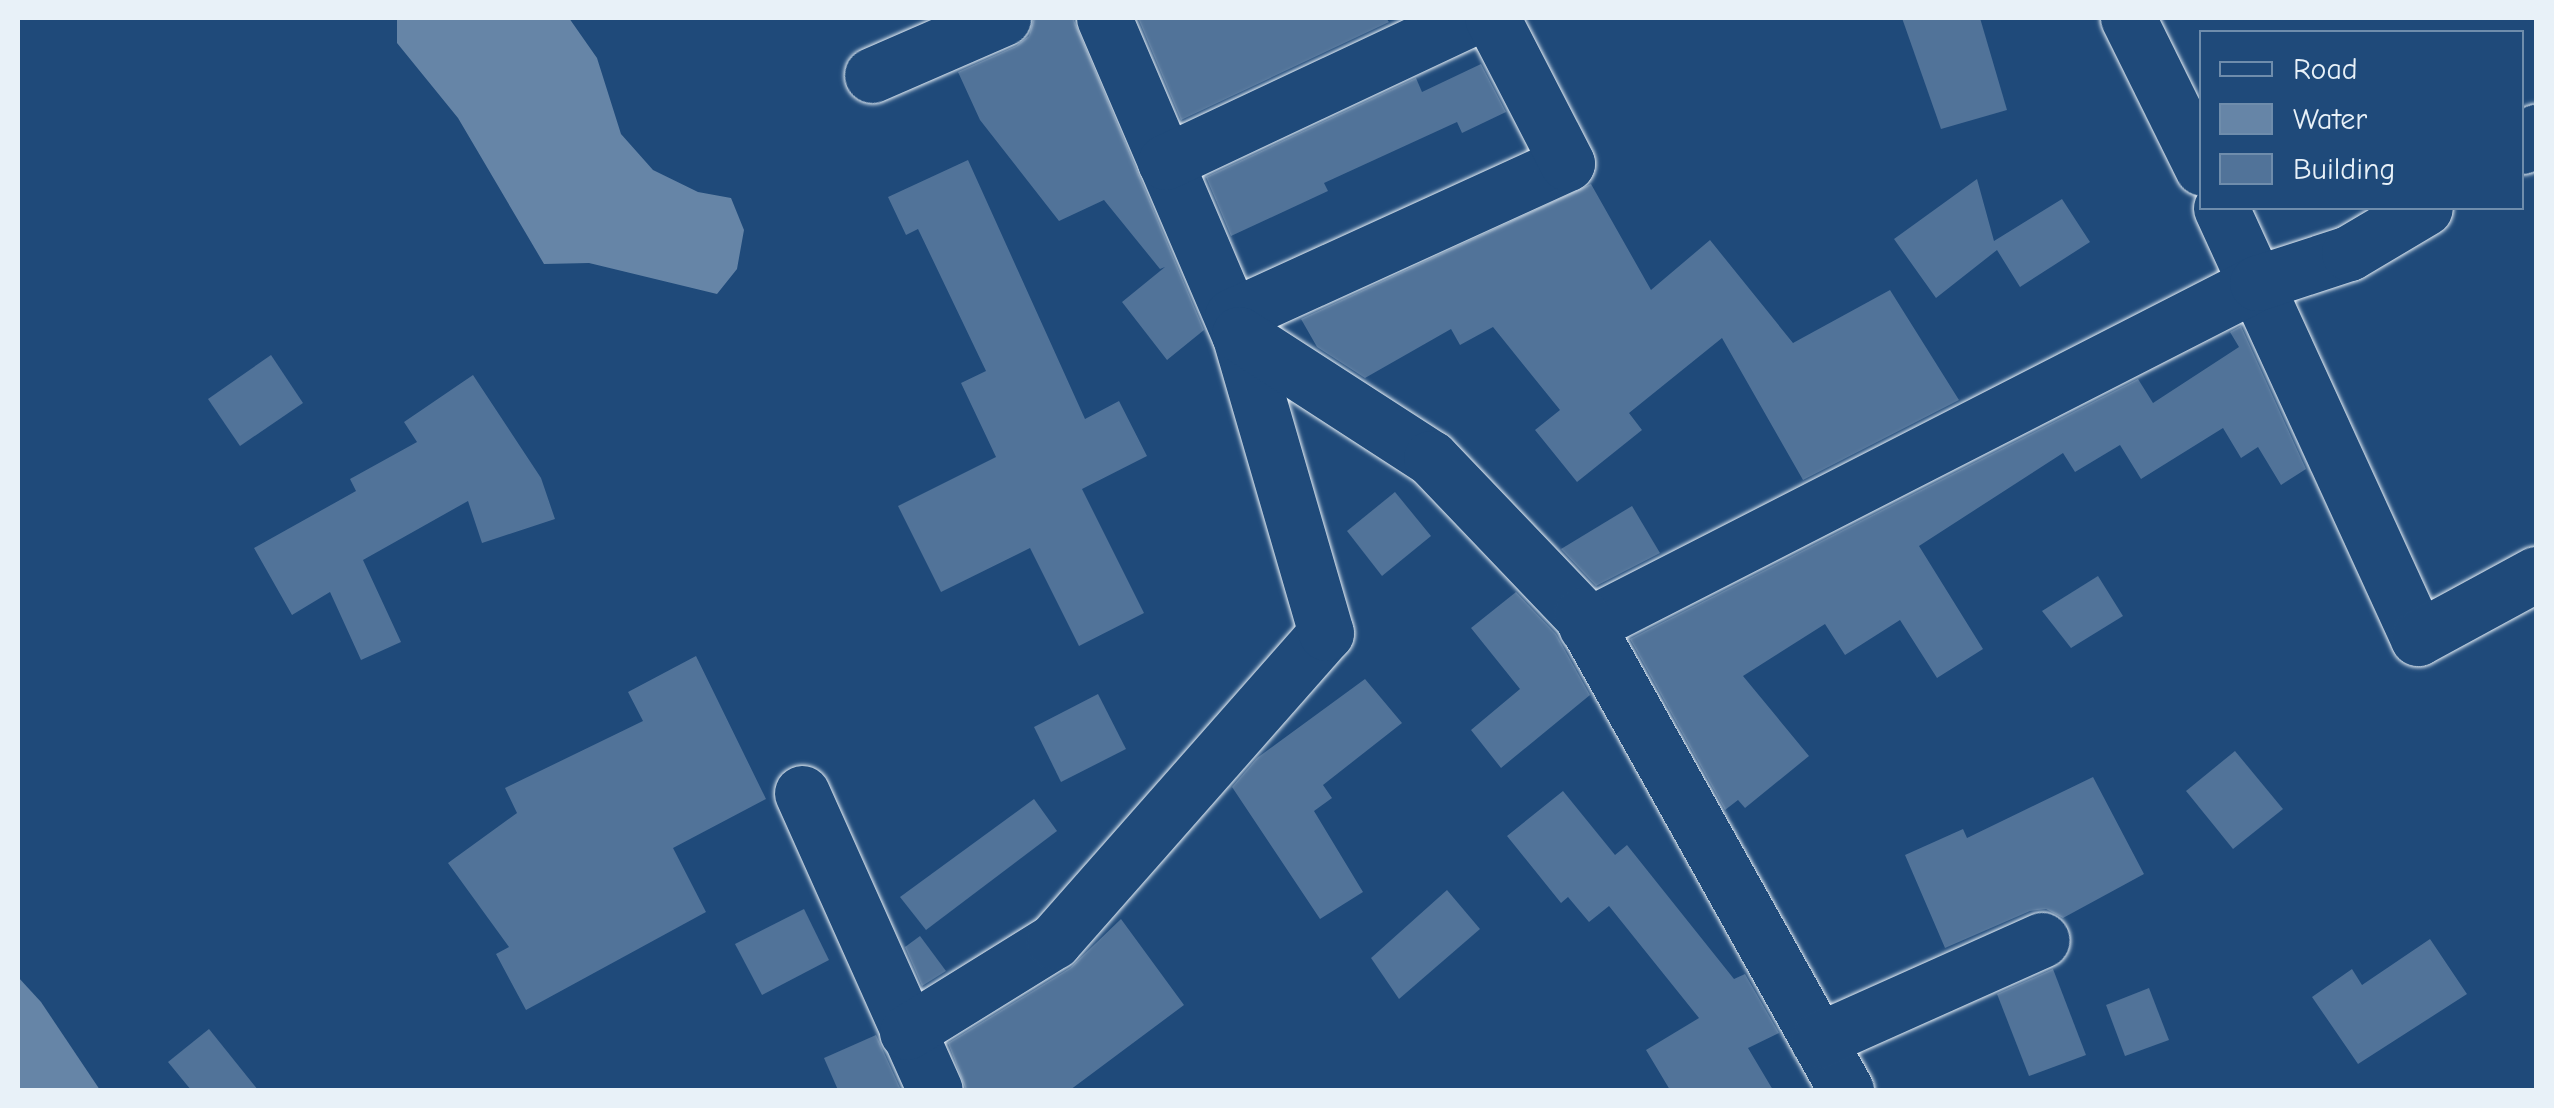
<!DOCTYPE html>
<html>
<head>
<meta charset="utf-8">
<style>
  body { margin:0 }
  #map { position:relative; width:2554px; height:1108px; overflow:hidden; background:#1f4a7a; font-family:"Comic Neue",sans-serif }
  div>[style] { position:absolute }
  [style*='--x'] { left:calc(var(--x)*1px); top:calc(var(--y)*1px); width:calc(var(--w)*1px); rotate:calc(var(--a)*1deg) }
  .water>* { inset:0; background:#6685a7 }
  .building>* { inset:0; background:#517399 }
  .roads { filter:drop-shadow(0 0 2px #e8f1f8) drop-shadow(0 0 2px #e8f1f8) }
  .minor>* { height:55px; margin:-27.5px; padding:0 27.5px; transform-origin:27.5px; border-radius:27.5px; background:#1f4a7a }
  span { translate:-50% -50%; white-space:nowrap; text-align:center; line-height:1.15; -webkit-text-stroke:10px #1f4a7a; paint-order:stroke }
  .frame { position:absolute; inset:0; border:20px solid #e8f1f8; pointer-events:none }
  .legend { position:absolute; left:2199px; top:30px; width:325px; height:180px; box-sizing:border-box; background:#1f4a7a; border:2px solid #6f8dac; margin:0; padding:12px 18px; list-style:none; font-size:30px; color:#e8f1f8 }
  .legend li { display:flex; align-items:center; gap:20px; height:50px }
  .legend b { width:50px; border:2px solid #6f8dac }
</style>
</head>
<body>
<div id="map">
  <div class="water">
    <i style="clip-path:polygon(397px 18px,569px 18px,597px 58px,621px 134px,653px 170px,698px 192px,731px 198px,744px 230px,737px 269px,717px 294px,589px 263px,544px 264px,458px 118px,397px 43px)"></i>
    <i style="clip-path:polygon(18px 977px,41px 1002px,100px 1090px,18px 1090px)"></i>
  </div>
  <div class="building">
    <i style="clip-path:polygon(1034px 18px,1073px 18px,1204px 330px,1167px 360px,1122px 302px,1165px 267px,1160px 269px,1104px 200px,1059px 221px,980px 120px,958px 72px,1016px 46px,1029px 36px)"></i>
    <i style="clip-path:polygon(1138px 18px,1386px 18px,1389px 22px,1181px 120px)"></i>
    <i style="clip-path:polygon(1902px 18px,1980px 18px,2007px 110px,1941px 129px)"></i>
    <i style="clip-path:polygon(1481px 64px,1506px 112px,1462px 133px,1457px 122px,1324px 183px,1328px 191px,1231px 236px,1206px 177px,1416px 78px,1422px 92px)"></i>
    <i style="clip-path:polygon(968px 160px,1085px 419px,1119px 401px,1147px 456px,1082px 489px,1144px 613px,1079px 646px,1030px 548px,941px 592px,898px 506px,996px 457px,961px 383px,986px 371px,918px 229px,906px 235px,888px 197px)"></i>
    <i style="clip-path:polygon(1977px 179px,1994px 241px,2062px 199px,2090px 242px,2020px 287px,1997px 250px,1936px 298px,1894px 239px)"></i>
    <i style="clip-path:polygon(1591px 184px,1651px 290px,1710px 240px,1793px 343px,1890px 290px,1959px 400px,1803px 480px,1722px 338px,1629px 413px,1642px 430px,1577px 482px,1535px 430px,1560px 410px,1493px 327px,1460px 345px,1451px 329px,1365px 378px,1317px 347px,1301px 319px)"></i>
    <i style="clip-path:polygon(2241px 326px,2306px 469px,2281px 485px,2258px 447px,2241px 458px,2223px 428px,2141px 479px,2120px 445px,2075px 472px,2063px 453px,1919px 546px,1983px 649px,1937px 678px,1900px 620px,1845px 655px,1825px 624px,1743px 676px,1809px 756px,1745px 808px,1738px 800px,1725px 810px,1630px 639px,2138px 379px,2153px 403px,2239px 347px,2230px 332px)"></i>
    <i style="clip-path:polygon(271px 355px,303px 403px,240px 446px,208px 399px)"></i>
    <i style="clip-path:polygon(473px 375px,541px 478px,555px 519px,482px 543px,468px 501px,363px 560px,401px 642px,361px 660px,330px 592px,292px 615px,254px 548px,356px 491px,350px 479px,417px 442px,404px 422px)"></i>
    <i style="clip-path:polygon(1395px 492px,1431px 536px,1382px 576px,1347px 531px)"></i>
    <i style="clip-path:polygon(1632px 506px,1660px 553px,1596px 586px,1561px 549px)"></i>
    <i style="clip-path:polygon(2098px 576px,2123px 616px,2071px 648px,2042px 611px)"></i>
    <i style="clip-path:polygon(1516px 592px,1556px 634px,1590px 695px,1501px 768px,1471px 730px,1520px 689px,1471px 628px)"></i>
    <i style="clip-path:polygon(696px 656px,766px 799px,673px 848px,706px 912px,526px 1010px,496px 954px,509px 947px,448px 863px,517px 813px,505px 788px,643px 721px,628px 692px)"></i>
    <i style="clip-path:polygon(1365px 679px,1402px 723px,1323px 785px,1332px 798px,1314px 811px,1363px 892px,1320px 919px,1232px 787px,1257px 758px)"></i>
    <i style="clip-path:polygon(1098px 694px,1126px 749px,1061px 782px,1034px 727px)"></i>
    <i style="clip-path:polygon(2235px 751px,2283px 809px,2233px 849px,2186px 791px)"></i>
    <i style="clip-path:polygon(2093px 777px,2144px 874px,2063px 918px,2046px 909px,2030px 911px,1945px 948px,1905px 855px,1963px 829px,1967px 838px)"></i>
    <i style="clip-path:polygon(1563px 791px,1615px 855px,1627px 845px,1734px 979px,1745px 974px,1779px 1033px,1748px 1048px,1773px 1090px,1670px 1090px,1646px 1050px,1699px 1018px,1609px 906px,1589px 922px,1568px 897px,1561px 903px,1507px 836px)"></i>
    <i style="clip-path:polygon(1034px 799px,1057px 831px,926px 930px,900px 897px)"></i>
    <i style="clip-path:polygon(1447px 890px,1480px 929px,1399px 999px,1371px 958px)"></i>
    <i style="clip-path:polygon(804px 909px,829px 960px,762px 995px,735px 944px)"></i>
    <i style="clip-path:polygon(1121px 919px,1184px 1005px,1070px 1090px,966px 1090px,948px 1043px,1070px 968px)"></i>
    <i style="clip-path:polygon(920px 936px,946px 971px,922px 986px,905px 947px)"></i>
    <i style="clip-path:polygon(2430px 939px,2467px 994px,2358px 1064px,2312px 997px,2352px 969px,2362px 985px)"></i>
    <i style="clip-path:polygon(2053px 969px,2086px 1055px,2029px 1076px,1997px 994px)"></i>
    <i style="clip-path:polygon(2149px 988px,2169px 1040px,2125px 1056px,2106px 1005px)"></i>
    <i style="clip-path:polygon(209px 1029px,258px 1090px,191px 1090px,168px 1062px)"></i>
    <i style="clip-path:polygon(876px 1035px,901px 1090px,838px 1090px,824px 1058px)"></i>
  </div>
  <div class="roads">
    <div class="minor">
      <i style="--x:1104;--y:18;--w:344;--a:66.9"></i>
      <i style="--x:2128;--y:18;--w:167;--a:63.7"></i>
      <i style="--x:872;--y:75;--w:143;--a:-23.5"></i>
      <i style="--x:2522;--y:146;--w:20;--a:-45"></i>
      <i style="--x:1165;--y:162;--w:338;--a:-25.2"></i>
      <i style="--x:2221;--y:208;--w:473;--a:65.4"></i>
      <i style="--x:2418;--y:638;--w:134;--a:-28.5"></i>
      <i style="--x:1232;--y:316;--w:368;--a:-24.5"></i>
      <i style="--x:1567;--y:163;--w:163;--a:-117.3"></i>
      <i style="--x:1586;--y:626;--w:754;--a:-27.08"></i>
      <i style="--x:2257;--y:283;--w:97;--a:-18.1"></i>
      <i style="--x:2349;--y:253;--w:88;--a:-30.6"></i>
      <i style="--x:802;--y:793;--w:325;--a:65.9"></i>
      <i style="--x:907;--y:1032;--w:173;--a:-31.8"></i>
      <i style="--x:1054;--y:941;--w:411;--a:-48.6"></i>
      <i style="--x:1326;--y:633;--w:311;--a:-106.2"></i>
      <i style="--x:1239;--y:334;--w:229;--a:32.9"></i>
      <i style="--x:1431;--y:458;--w:217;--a:46.3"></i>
      <i style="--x:1581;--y:615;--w:544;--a:60.84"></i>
      <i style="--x:1818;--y:1040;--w:245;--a:-24.1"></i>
    </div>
  </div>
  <div class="frame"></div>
  <ul class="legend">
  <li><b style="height:12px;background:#1f4a7a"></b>Road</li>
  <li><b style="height:28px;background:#6685a7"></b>Water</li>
  <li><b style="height:28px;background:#517399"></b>Building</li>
  </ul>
</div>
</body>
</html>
